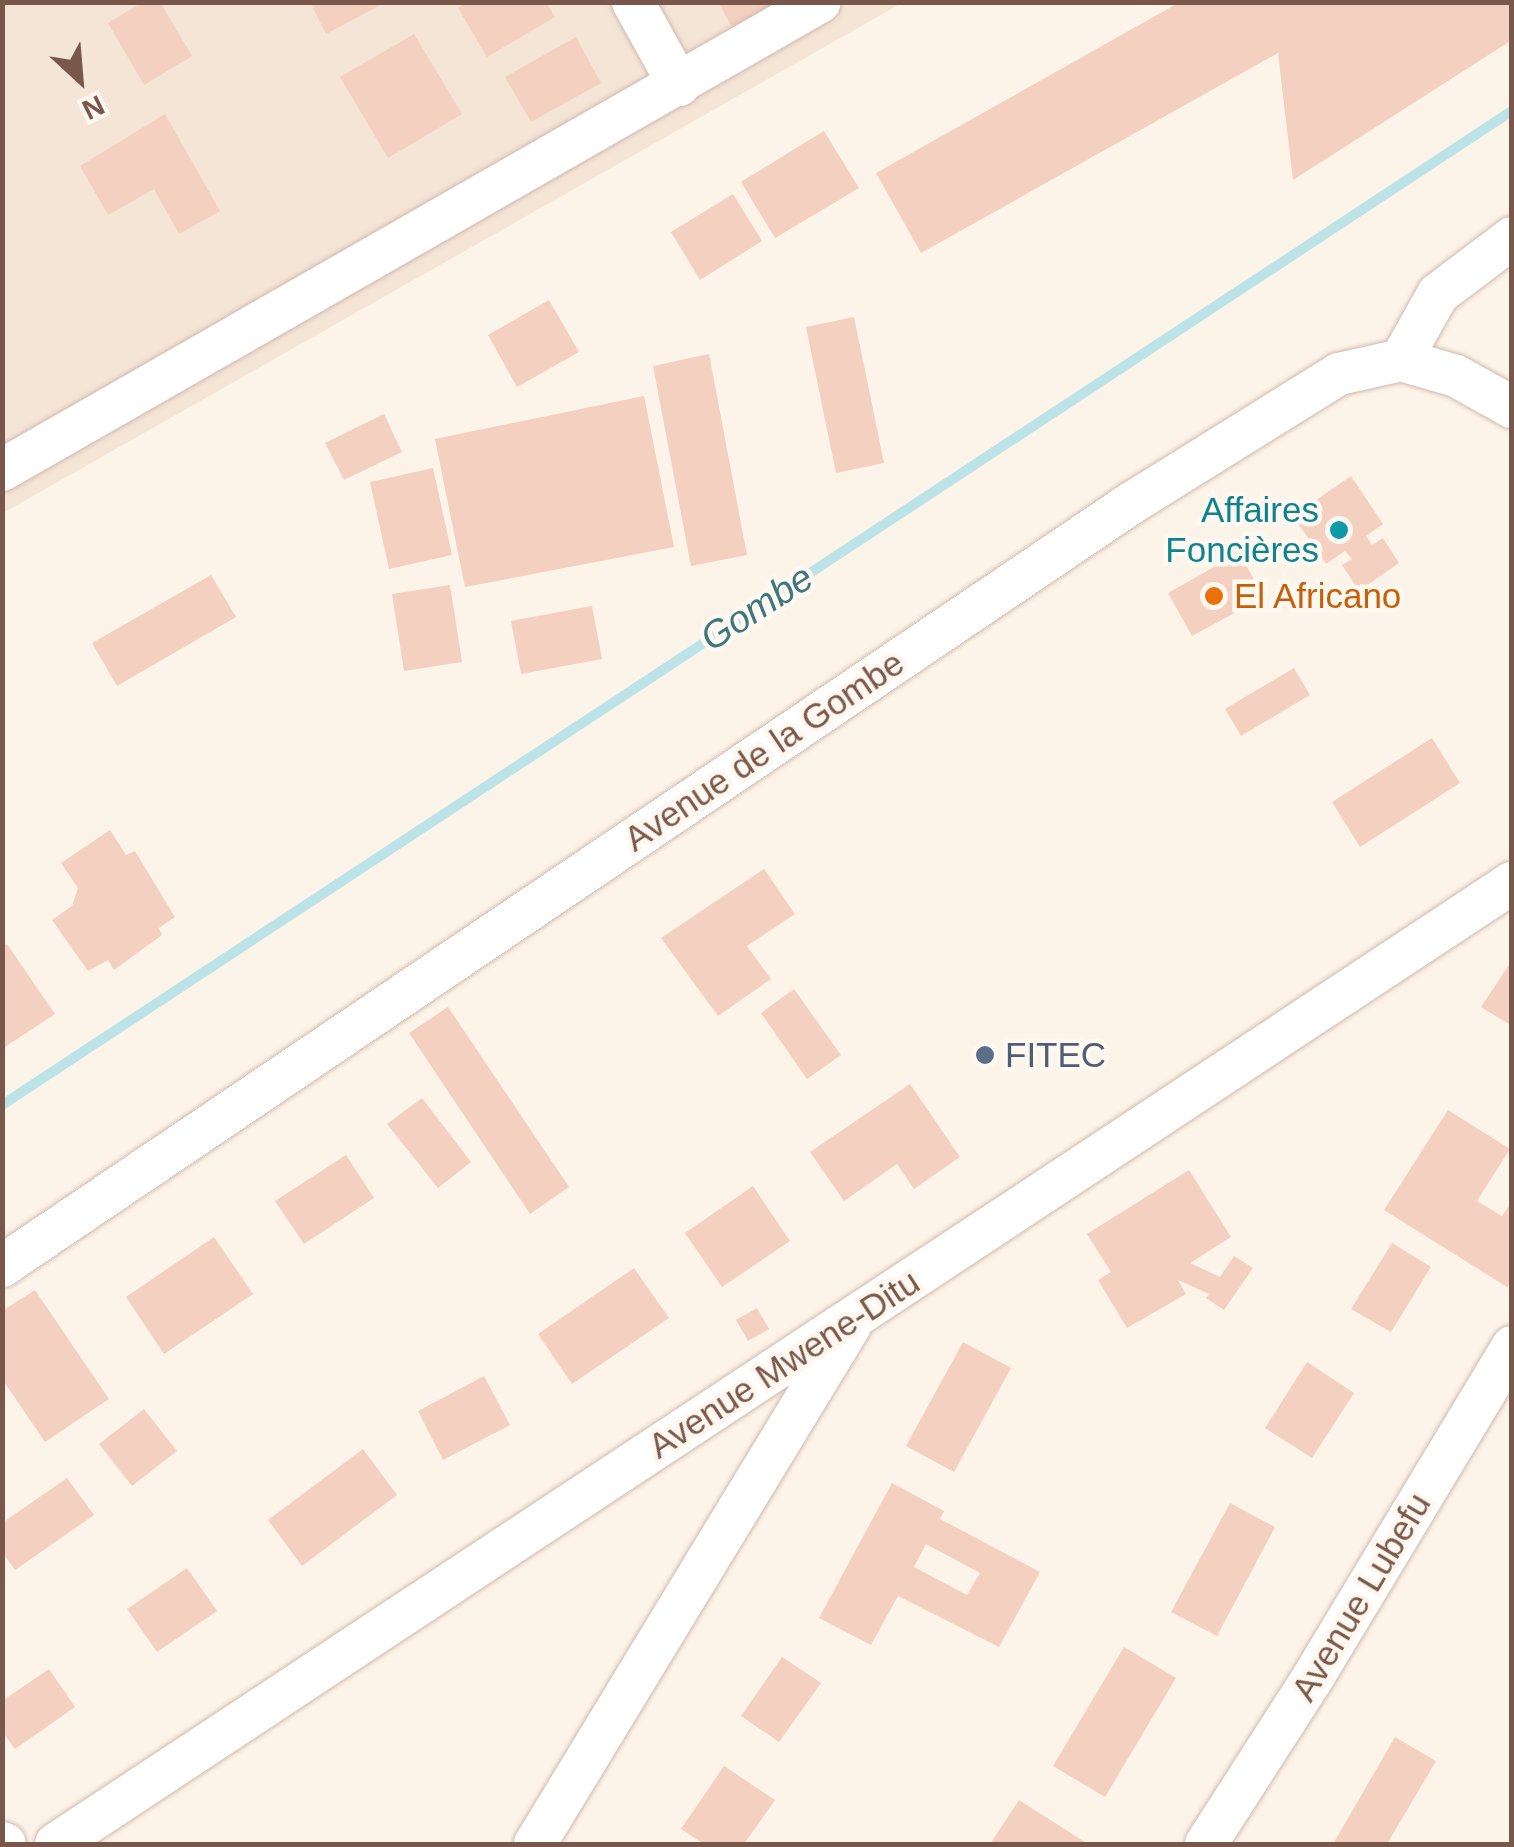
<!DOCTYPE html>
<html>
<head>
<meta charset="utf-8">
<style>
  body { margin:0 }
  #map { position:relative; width:1514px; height:1847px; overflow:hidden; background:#fdf4e9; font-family:Arial,sans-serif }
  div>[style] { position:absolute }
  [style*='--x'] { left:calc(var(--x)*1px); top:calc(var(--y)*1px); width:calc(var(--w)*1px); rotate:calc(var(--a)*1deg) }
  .residential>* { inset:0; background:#f5e5d7 }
  .stream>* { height:10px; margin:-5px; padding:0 5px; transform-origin:5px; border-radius:5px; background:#bce4e8 }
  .building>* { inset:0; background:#f3d0bf }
  .roads { filter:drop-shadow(0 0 2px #d0baad) drop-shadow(0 0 2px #d0baad) }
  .minor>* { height:42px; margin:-21px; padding:0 21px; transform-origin:21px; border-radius:21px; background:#fff }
  .dots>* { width:28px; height:28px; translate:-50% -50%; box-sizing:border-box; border:5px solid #fff8f0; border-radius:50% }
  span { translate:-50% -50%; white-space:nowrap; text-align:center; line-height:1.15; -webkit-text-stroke:9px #fff8f0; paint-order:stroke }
  .culture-label { font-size:35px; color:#0d838f }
  .right { translate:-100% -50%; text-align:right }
  .food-label { font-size:35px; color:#c56008 }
  .left { translate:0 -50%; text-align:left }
  .street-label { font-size:35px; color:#79584b }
  .service-label { font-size:35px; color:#4e5e75 }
  .water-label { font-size:38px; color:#3e787e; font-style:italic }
  .frame { position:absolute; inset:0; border:5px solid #79584b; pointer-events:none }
  .north { position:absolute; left:30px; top:30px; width:100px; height:100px; -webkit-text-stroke:8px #fff8f0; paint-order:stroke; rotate:154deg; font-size:28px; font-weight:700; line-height:40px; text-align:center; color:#79584b }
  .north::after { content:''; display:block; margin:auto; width:35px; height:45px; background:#79584b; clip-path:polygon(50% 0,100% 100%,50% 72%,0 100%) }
</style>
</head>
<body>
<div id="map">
  <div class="residential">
    <i style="clip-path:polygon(3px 3px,902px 3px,3px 513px)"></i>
  </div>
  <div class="stream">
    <i style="--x:2;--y:1105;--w:1808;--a:-33.36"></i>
  </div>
  <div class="building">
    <i style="clip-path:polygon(143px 2px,160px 2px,192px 56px,144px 85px,108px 23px)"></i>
    <i style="clip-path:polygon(310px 2px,386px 2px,326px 34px)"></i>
    <i style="clip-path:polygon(466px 2px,546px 2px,555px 17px,487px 57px,458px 8px)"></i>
    <i style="clip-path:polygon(718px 2px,790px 2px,736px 34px)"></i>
    <i style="clip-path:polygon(1180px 2px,1512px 2px,1512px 40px,1293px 180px,1278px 53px,921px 253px,876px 173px)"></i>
    <i style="clip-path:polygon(414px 34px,462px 114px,388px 158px,340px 77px)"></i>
    <i style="clip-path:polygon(576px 37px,601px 83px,531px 122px,505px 77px)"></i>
    <i style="clip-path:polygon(165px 114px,220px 211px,179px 234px,154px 189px,108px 215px,80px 166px)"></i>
    <i style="clip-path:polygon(824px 131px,859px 188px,775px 238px,741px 182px)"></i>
    <i style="clip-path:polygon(733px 194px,762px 241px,700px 280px,671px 232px)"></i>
    <i style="clip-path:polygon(549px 300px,579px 352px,517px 387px,488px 335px)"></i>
    <i style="clip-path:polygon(854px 317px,884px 463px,836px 473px,806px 327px)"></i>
    <i style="clip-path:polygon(709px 354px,747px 555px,691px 566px,653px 366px)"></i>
    <i style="clip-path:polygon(644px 396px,674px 547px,465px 587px,435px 439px)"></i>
    <i style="clip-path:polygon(384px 414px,402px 452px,344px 480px,325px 443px)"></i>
    <i style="clip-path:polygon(433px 468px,452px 555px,389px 569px,370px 482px)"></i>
    <i style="clip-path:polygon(1351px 476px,1383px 524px,1366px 536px,1372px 545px,1383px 538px,1399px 563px,1359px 591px,1342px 565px,1352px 559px,1345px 551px,1326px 564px,1293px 516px)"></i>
    <i style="clip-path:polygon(1239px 553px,1264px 597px,1192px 636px,1168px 593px)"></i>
    <i style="clip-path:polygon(211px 575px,236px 617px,117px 686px,92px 643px)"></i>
    <i style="clip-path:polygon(450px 585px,462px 662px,404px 671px,392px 594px)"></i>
    <i style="clip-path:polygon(592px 606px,602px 659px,521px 674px,511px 621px)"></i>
    <i style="clip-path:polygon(1294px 668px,1310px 695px,1241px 736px,1225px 709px)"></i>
    <i style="clip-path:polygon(1432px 738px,1460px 783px,1360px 847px,1332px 802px)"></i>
    <i style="clip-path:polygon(110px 830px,126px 855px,135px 851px,175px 917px,159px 928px,162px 935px,114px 970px,108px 960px,88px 971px,52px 920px,72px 906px,78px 888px,61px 863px)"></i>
    <i style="clip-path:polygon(764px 869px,795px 914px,747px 946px,771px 979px,718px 1016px,661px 938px)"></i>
    <i style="clip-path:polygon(7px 944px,55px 1014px,2px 1049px,2px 947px)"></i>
    <i style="clip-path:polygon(1512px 960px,1512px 1026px,1481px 1007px)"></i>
    <i style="clip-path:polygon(794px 989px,841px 1055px,807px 1079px,761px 1013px)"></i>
    <i style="clip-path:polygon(448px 1007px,569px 1187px,530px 1214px,409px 1033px)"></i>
    <i style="clip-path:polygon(910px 1084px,960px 1157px,914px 1189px,897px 1164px,844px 1201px,810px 1152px)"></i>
    <i style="clip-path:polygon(422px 1098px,471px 1162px,438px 1188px,387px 1124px)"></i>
    <i style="clip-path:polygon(1448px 1110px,1510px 1149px,1477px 1201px,1502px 1216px,1512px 1202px,1512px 1281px,1507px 1287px,1384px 1210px)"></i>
    <i style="clip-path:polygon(346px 1155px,374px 1198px,304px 1244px,275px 1201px)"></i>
    <i style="clip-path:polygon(1189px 1170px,1231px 1237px,1190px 1263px,1220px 1277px,1234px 1256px,1253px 1268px,1224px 1310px,1206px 1298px,1209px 1294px,1178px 1280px,1186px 1294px,1127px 1328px,1098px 1280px,1111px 1272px,1087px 1234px)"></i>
    <i style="clip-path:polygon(753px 1186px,790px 1241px,722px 1287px,685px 1233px)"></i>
    <i style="clip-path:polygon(214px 1237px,253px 1294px,164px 1354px,126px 1297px)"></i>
    <i style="clip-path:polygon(1392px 1243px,1431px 1267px,1391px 1332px,1351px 1309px)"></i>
    <i style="clip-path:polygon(634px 1268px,669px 1318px,572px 1384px,538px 1334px)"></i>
    <i style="clip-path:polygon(35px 1290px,109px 1399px,45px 1442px,2px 1379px,2px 1311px)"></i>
    <i style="clip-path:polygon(757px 1308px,769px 1329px,748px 1341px,736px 1320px)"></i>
    <i style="clip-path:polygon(963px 1342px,1011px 1368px,954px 1472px,906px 1446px)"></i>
    <i style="clip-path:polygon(1307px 1362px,1354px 1393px,1312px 1458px,1265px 1428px)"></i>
    <i style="clip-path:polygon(484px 1376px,510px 1425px,443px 1460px,418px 1411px)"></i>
    <i style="clip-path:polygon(144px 1409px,177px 1451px,132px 1486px,99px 1444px)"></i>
    <i style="clip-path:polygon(363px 1449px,397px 1495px,302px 1566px,268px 1520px)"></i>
    <i style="clip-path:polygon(67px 1478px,94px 1515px,15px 1570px,2px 1552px,2px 1523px)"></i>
    <i style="clip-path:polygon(evenodd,892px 1483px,944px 1511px,940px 1519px,1040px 1572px,999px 1647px,898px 1596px,871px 1645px,819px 1618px,892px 1483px,926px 1544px,980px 1573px,967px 1595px,914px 1567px,926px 1544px)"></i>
    <i style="clip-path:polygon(1230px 1503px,1275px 1527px,1217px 1636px,1171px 1612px)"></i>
    <i style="clip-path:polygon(187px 1568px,217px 1611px,157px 1652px,127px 1609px)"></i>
    <i style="clip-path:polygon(1124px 1647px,1176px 1678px,1105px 1797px,1053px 1766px)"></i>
    <i style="clip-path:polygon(782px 1657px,821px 1683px,779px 1742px,741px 1716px)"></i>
    <i style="clip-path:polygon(49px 1669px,75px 1707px,15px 1749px,2px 1731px,2px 1701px)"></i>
    <i style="clip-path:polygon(1395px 1737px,1436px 1761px,1387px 1844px,1333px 1844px)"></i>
    <i style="clip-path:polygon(724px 1766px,775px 1800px,744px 1844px,704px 1844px,681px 1829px)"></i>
    <i style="clip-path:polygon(1019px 1800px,1088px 1844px,990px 1844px)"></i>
  </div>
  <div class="roads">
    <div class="minor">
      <i style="--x:633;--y:2;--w:95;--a:61"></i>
      <i style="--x:1401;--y:360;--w:76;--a:-60.7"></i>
      <i style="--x:1438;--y:294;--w:93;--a:-37.1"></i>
      <i style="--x:2;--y:470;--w:942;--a:-29.78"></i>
      <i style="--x:2;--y:1266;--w:1361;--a:-34.04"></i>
      <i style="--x:1130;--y:504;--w:246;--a:-31.9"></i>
      <i style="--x:1339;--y:374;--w:64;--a:-12.7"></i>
      <i style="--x:1401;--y:360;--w:57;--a:16.2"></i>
      <i style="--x:1456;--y:376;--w:64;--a:29"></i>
      <i style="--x:2;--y:1843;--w:3;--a:18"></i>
      <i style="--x:56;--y:1844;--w:1745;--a:-33.43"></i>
      <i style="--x:535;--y:1844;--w:606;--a:-58.7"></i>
      <i style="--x:1206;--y:1844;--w:202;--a:-57.3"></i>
      <i style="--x:1315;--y:1674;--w:382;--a:-58.9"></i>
    </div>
  </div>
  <div class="dots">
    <i style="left:1339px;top:530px;background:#0f9aa8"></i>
    <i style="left:1214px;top:596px;background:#e8710a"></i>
    <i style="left:985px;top:1055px;background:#5c6f8a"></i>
  </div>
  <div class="culture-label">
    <span class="right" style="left:1319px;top:530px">Affaires<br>Foncières</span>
  </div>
  <div class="food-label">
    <span class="left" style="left:1234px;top:596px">El Africano</span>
  </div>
  <div class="street-label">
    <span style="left:764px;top:751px;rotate:-34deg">Avenue de la Gombe</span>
    <span style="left:784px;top:1364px;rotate:-33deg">Avenue Mwene-Ditu</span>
    <span style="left:1361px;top:1597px;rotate:-59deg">Avenue Lubefu</span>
  </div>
  <div class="service-label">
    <span class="left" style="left:1005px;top:1055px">FITEC</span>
  </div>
  <div class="water-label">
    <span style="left:757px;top:608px;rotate:-33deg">Gombe</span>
  </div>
  <div class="frame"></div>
  <div class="north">N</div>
</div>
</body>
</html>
